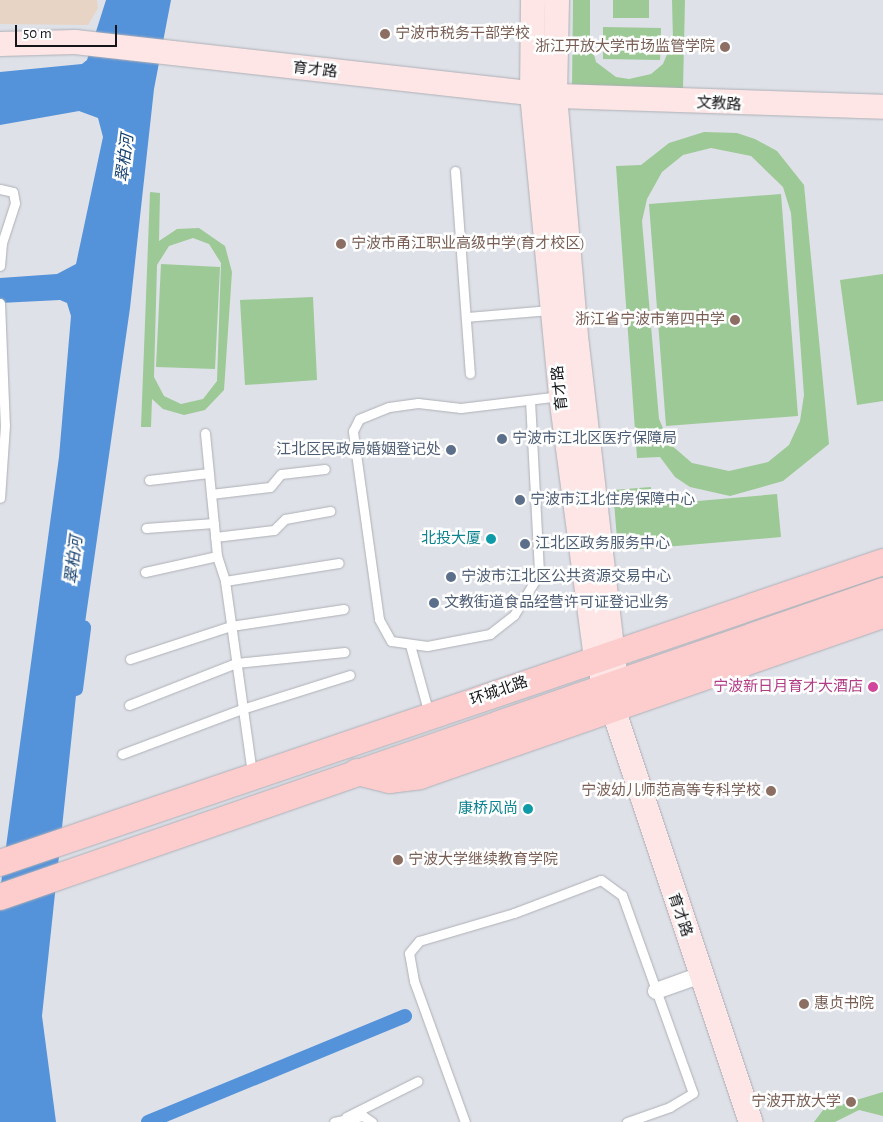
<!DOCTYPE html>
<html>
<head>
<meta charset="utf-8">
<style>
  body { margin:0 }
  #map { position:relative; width:883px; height:1122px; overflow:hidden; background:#dfe1e8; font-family:"Alegreya Sans","Noto Sans SC",sans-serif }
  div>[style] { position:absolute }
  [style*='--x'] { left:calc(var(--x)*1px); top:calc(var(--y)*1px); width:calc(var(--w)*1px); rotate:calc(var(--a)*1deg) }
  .medical>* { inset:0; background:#e7d4c4 }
  .green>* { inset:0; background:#9cc995 }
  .water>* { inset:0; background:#5492da }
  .canal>* { height:14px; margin:-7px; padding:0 7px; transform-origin:7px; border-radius:7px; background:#5492da }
  .roads { filter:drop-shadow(0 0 1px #adb0b6) drop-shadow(0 0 1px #adb0b6) }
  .lane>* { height:9px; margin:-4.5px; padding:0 4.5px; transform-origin:4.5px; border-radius:4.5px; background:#fff }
  .street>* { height:16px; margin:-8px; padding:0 8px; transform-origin:8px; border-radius:8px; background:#fff }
  .secondary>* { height:24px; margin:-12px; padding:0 12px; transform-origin:12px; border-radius:12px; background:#fee6e6 }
  .primary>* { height:26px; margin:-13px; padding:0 13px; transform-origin:13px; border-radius:13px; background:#fdcdce }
  .dots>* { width:14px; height:14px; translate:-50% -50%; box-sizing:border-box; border:2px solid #fff; border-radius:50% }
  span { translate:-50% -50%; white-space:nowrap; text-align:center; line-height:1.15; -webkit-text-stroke:5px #fff; paint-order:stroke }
  .education-label { font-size:15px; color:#785e54 }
  .left { translate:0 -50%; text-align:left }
  .right { translate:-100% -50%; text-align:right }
  .street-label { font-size:15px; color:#141518 }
  .service-label { font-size:15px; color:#4e5e75 }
  .culture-label { font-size:15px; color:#0d838f }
  .hotel-label { font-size:15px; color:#b23c85 }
  .water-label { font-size:16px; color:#123e6c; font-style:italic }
  .scale { position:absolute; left:15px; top:25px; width:102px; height:22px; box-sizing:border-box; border:2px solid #141518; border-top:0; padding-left:6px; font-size:15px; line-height:18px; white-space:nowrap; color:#141518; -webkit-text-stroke:4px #fff; paint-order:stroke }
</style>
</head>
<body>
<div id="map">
  <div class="medical">
    <i style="clip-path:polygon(0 0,97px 0,98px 8px,88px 25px,0 24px)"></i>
  </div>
  <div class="green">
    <i style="clip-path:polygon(573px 0,590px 0,590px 39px,596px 62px,616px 77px,629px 79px,651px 74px,663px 64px,673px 40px,672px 0,685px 0,683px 89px,572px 87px)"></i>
    <i style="clip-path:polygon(613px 0,649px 0,649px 18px,613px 18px)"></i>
    <i style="clip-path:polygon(603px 27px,661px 28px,660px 60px,603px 59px)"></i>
    <i style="clip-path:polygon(evenodd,704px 132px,737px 133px,755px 139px,777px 151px,804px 185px,829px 444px,783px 481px,730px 496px,690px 487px,675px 477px,660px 457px,637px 458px,616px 166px,641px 165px,669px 143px,704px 132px,711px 148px,751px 156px,783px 187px,791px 213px,804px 395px,800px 421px,789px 445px,768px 462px,729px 471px,692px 463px,670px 444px,659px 419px,642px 221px,647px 199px,662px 172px,683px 155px,711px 148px)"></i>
    <i style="clip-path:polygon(evenodd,150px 192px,160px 193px,159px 241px,177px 229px,199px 228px,225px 246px,232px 272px,224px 390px,205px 410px,184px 415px,163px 409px,152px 399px,151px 427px,141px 427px,150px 192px,193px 238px,209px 244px,221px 263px,217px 381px,203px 399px,181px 404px,164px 396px,154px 377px,157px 265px,169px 246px,193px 238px)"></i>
    <i style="clip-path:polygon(781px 194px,798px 416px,666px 426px,649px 204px)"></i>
    <i style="clip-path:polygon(161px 264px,220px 267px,215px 369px,156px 367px)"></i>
    <i style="clip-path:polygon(883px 274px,883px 401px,857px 405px,840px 280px)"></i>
    <i style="clip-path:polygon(313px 297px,317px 380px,245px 385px,240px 300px)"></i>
    <i style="clip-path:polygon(651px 487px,652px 505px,777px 494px,781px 537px,618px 551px,613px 490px)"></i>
    <i style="clip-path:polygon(883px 1092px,883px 1116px,859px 1110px,835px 1122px,814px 1122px,823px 1110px)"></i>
  </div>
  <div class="water">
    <i style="clip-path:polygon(106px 0,171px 0,154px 89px,130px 308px,80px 658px,42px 1016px,56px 1122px,0 1122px,0 891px,59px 457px,71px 316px,67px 303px,60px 300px,0 303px,0 278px,57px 274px,76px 264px,103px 137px,98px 118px,79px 111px,0 125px,0 72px,82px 64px,87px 60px)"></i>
  </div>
  <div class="canal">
    <i style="--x:76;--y:689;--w:62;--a:-82.5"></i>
    <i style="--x:148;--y:1122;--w:278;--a:-22.4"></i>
  </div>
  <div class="roads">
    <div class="lane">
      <i style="--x:455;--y:171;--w:203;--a:85.8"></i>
      <i style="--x:0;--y:189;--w:13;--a:13"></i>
      <i style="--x:13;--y:192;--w:11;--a:80"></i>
      <i style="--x:15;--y:203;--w:42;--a:108"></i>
      <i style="--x:2;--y:243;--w:23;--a:95"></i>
      <i style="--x:0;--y:303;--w:122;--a:87.7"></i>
      <i style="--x:5;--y:425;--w:73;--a:93.9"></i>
      <i style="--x:466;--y:317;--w:86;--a:-4.7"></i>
      <i style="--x:530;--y:400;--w:174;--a:87"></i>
      <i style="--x:539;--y:574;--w:48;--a:121.4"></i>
      <i style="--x:514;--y:615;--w:31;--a:142"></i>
      <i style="--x:490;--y:634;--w:64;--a:169.2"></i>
      <i style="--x:427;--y:646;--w:36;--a:-172"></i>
      <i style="--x:391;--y:641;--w:25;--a:-119"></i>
      <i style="--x:379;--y:619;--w:190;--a:-97.9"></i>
      <i style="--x:353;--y:431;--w:13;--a:-63"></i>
      <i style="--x:359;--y:419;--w:32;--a:-22"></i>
      <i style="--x:389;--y:407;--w:29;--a:-8"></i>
      <i style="--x:418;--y:403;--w:43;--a:6.6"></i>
      <i style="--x:461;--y:408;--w:100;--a:-6.9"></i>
      <i style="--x:205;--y:433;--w:124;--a:84.4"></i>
      <i style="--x:217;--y:556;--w:26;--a:72"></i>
      <i style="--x:225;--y:581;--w:195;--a:82"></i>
      <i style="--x:149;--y:480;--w:60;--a:-6.7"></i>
      <i style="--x:211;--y:494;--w:59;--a:-6.8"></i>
      <i style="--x:270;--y:487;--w:17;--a:-50"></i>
      <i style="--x:281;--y:474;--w:44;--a:-6.5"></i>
      <i style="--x:146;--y:528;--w:68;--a:-4.2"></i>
      <i style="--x:215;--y:537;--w:59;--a:-6.8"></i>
      <i style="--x:274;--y:530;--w:16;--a:-45"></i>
      <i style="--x:285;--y:519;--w:46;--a:-10.1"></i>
      <i style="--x:145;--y:572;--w:74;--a:-12.5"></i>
      <i style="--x:225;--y:581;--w:115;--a:-9"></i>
      <i style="--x:410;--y:645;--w:72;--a:74.6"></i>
      <i style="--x:130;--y:659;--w:106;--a:-18.1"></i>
      <i style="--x:231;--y:626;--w:114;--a:-8.6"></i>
      <i style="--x:129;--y:705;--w:115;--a:-21.4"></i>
      <i style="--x:236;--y:663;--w:109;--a:-5.8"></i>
      <i style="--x:122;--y:754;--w:128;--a:-20.6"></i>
      <i style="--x:242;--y:709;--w:113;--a:-17.5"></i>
      <i style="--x:346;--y:1117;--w:80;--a:-26.6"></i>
      <i style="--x:334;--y:1122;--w:30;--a:-12"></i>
      <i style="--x:363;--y:1116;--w:11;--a:34"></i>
      <i style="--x:465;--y:1122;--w:150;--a:-109.9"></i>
      <i style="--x:414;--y:981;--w:28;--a:-100"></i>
      <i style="--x:409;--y:953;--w:16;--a:-50"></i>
      <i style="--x:419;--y:941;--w:99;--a:-16.4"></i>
      <i style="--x:514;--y:913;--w:93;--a:-20.8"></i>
      <i style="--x:601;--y:880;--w:26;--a:36"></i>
      <i style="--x:622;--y:895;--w:210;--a:70.3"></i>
      <i style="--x:693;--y:1093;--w:27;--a:149"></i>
      <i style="--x:670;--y:1107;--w:46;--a:160.8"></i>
    </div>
    <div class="street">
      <i style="--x:656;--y:991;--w:48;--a:-19.6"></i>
    </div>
    <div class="secondary">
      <i style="--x:533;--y:0;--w:94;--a:90.6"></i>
      <i style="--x:532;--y:94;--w:303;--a:84.5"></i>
      <i style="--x:561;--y:396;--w:263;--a:82.4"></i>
      <i style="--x:596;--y:657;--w:490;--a:71.6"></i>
      <i style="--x:557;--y:0;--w:96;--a:91.2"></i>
      <i style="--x:555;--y:96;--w:250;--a:85"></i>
      <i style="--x:577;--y:345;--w:329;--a:83.4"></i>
      <i style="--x:0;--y:44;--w:75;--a:-1.5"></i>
      <i style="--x:75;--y:42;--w:483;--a:6.4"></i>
      <i style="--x:555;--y:96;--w:328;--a:1.9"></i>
    </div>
    <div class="primary">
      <i style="--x:357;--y:772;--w:33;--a:14"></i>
      <i style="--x:389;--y:780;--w:31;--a:-7"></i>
      <i style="--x:420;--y:776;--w:490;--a:-19.2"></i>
      <i style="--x:0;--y:863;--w:933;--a:-18.82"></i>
      <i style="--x:0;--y:897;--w:935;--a:-19.11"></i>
    </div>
  </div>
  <div class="dots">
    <i style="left:385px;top:34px;background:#8d6e63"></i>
    <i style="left:725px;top:47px;background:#8d6e63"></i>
    <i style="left:341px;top:244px;background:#8d6e63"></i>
    <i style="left:735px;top:320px;background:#8d6e63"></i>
    <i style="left:502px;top:439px;background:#5c6f8a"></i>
    <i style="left:451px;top:450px;background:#5c6f8a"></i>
    <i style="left:520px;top:500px;background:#5c6f8a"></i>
    <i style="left:491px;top:539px;background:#0f9aa8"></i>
    <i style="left:525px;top:544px;background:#5c6f8a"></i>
    <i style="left:451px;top:577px;background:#5c6f8a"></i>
    <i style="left:434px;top:603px;background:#5c6f8a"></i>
    <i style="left:873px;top:687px;background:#d1479c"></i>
    <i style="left:771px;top:791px;background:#8d6e63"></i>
    <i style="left:528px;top:809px;background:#0f9aa8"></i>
    <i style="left:398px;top:860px;background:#8d6e63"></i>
    <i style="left:804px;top:1004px;background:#8d6e63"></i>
    <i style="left:851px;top:1102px;background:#8d6e63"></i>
  </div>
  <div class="education-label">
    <span class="left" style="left:395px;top:34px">宁波市税务干部学校</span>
    <span class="right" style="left:715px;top:47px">浙江开放大学市场监管学院</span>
    <span class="left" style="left:351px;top:244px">宁波市甬江职业高级中学(育才校区)</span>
    <span class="right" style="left:725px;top:320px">浙江省宁波市第四中学</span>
    <span class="right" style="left:761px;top:791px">宁波幼儿师范高等专科学校</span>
    <span class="left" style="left:408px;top:860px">宁波大学继续教育学院</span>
    <span class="left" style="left:814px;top:1004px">惠贞书院</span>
    <span class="right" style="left:841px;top:1102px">宁波开放大学</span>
  </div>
  <div class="street-label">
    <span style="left:315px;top:70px;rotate:6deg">育才路</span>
    <span style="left:719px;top:104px;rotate:3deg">文教路</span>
    <span style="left:560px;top:388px;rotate:-96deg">育才路</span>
    <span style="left:499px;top:691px;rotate:-19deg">环城北路</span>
    <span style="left:680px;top:915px;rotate:71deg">育才路</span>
  </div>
  <div class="service-label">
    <span class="left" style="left:512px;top:439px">宁波市江北区医疗保障局</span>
    <span class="right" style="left:441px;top:450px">江北区民政局婚姻登记处</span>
    <span class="left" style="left:530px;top:500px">宁波市江北住房保障中心</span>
    <span class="left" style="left:535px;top:544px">江北区政务服务中心</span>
    <span class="left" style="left:461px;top:577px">宁波市江北区公共资源交易中心</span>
    <span class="left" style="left:444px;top:603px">文教街道食品经营许可证登记业务</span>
  </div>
  <div class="culture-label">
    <span class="right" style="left:481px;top:539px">北投大厦</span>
    <span class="right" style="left:518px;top:809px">康桥风尚</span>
  </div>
  <div class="hotel-label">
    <span class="right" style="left:863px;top:687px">宁波新日月育才大酒店</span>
  </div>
  <div class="water-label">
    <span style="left:125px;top:158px;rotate:-83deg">翠柏河</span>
    <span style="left:74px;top:560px;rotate:-83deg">翠柏河</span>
  </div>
  <div class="scale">50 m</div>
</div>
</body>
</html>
